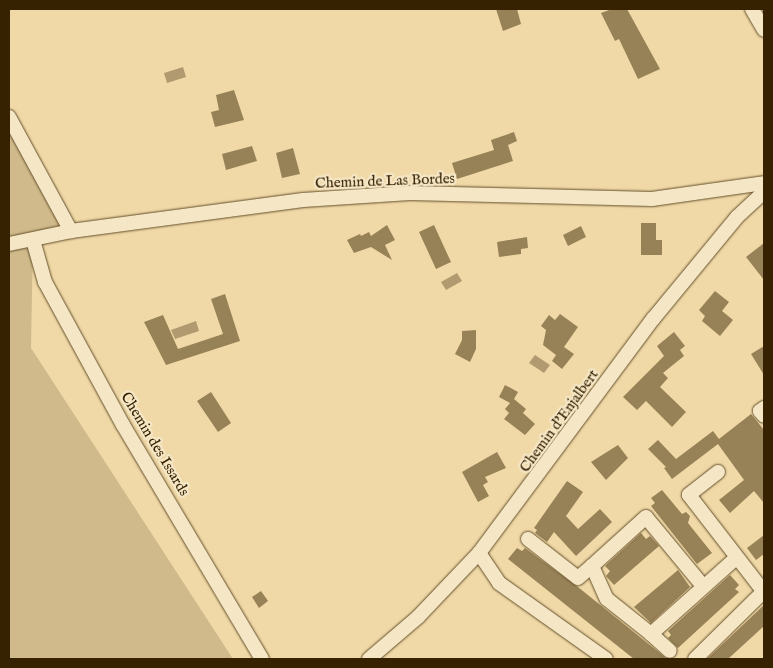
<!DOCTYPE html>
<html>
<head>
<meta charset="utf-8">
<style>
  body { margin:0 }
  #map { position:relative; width:773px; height:668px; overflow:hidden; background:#f0d9a7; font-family:"IM FELL English",serif }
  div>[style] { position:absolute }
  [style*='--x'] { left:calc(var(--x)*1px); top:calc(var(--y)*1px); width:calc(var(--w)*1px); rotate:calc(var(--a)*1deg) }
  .green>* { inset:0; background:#d0ba8b }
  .water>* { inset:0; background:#b19a6f }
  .building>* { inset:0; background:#978157 }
  .roads { filter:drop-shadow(0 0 1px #644f2a) drop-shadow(0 0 1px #644f2a) }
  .street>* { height:14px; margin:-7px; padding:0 7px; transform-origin:7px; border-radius:7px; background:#f5e6c6 }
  span { translate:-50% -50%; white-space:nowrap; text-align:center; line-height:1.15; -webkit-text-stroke:4.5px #f5e6c6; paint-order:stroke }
  .street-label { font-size:15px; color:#362101 }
  .frame { position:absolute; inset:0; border:10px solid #362101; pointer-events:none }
</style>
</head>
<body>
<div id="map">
  <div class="green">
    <i style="clip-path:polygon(9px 117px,71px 231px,33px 240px,31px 348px,233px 659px,9px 659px)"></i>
  </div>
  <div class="water">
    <i style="clip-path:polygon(183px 67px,186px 77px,167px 83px,164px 73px)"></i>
    <i style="clip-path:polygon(457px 273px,462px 281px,446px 290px,441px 282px)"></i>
    <i style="clip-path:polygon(196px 321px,199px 331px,175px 339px,171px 330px)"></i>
    <i style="clip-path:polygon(535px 355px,550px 365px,544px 373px,529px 363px)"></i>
  </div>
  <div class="building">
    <i style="clip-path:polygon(496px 9px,517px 9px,521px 24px,503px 31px)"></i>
    <i style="clip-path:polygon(612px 9px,627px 9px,660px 69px,638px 79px,619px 39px,615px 41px,601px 13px)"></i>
    <i style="clip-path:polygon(234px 90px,244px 120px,215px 127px,211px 112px,219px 110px,216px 95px)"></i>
    <i style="clip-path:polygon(514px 132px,517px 141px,508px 145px,513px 161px,457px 179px,452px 163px,494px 150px,491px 140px)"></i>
    <i style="clip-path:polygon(252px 146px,257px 161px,226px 170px,222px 154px)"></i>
    <i style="clip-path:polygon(293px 148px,300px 174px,282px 178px,276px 153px)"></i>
    <i style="clip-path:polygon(641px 223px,656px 223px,656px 240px,662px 240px,662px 255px,641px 255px)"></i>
    <i style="clip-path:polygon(387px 225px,395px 240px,385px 245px,392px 260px,371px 247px,354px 253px,347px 240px,360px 234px,361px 236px,369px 232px,371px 236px)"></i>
    <i style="clip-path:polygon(434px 225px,451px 262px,436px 269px,419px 232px)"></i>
    <i style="clip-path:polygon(581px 226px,586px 237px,568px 246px,563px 235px)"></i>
    <i style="clip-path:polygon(527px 237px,528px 248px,521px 249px,521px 254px,499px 257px,497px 242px)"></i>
    <i style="clip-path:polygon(764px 243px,764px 280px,746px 257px)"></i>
    <i style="clip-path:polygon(715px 291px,729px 302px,722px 311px,733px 320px,720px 336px,702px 321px,705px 316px,699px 310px)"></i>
    <i style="clip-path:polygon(225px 294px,240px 341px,166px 365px,144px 322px,163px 315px,178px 349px,223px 334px,211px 299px)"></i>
    <i style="clip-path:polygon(560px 314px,578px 327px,564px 347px,574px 354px,562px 369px,552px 361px,556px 355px,543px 345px,546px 330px,541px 326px,549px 315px,555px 320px)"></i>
    <i style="clip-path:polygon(476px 330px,476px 349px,470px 362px,455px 354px,462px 340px,462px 331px)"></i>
    <i style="clip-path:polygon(674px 332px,685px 346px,680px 350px,684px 356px,663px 373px,668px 378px,660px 387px,686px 412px,672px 427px,646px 401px,637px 410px,623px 397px,664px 356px,657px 346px)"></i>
    <i style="clip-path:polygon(764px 346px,764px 375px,751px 354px)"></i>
    <i style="clip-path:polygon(505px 385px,518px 392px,514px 399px,526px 409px,523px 413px,535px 424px,525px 435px,504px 419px,509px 413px,505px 409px,510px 403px,499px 397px)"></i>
    <i style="clip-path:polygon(211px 392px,231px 423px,218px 432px,197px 401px)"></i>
    <i style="clip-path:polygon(751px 414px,764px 430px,764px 503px,754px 491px,730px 513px,719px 500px,744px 480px,718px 444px,672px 479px,664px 468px,666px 467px,648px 449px,658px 440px,676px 459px,713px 431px,719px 439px)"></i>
    <i style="clip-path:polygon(618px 445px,628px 458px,606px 480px,591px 462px)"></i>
    <i style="clip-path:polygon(497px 452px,506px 468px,485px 477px,488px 482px,483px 485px,489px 496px,478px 502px,462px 472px)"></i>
    <i style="clip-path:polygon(567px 481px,583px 492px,566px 516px,578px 529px,600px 509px,612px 522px,576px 556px,554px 532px,547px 542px,535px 533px,537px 530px,534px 528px)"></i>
    <i style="clip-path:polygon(662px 490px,682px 514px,686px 512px,690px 516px,688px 523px,712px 553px,697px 564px,651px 506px,655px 503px,651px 498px)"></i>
    <i style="clip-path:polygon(641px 533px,646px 539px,650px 536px,659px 546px,614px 585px,606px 576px,610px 571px,605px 566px)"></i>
    <i style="clip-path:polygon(764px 535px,764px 554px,756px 560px,747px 548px)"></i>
    <i style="clip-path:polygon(517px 548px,522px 551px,525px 548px,578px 587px,667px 659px,634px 659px,508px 559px)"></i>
    <i style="clip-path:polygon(678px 570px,690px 587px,651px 623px,634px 607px)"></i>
    <i style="clip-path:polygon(730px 575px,739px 585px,735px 589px,739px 592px,678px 648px,668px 638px,671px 635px,668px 631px)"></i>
    <i style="clip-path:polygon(261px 591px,268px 601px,259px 608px,252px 597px)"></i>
    <i style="clip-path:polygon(764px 605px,764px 626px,728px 659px,707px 659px)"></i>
  </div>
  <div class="roads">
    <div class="street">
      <i style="--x:752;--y:9;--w:24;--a:60"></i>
      <i style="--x:9;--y:117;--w:130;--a:61.5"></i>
      <i style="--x:33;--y:240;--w:44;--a:74.1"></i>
      <i style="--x:45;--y:282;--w:163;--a:61.4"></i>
      <i style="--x:123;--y:425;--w:272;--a:59.3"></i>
      <i style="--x:9;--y:244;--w:63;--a:-11.8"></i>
      <i style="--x:71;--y:231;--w:234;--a:-7.6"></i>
      <i style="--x:303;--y:200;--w:107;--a:-3.7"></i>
      <i style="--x:410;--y:193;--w:242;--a:1.4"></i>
      <i style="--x:652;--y:199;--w:113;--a:-8.1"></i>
      <i style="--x:764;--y:408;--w:5;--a:143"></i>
      <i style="--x:760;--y:411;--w:6;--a:51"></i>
      <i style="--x:718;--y:472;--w:37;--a:142"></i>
      <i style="--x:689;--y:495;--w:123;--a:52.3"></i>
      <i style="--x:528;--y:539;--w:63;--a:38"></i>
      <i style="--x:578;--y:578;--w:18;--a:-41"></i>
      <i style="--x:479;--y:553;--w:36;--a:56"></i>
      <i style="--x:499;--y:583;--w:131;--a:35.4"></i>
      <i style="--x:703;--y:586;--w:89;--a:-129.6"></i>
      <i style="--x:646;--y:517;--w:73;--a:137.8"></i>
      <i style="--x:592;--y:566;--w:36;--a:66"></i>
      <i style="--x:607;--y:599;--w:56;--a:38.5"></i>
      <i style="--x:651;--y:634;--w:115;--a:-41.8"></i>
      <i style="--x:651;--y:634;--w:25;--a:42"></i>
      <i style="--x:369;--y:659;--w:65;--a:-40.6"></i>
      <i style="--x:418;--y:617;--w:88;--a:-46.4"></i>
      <i style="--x:479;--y:553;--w:292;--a:-53.4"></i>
      <i style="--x:653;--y:319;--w:132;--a:-50.5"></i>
      <i style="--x:737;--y:217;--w:37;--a:-43"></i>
      <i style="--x:695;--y:659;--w:97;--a:-44.6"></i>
    </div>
  </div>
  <div class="street-label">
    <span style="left:385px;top:181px;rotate:-2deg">Chemin de Las Bordes</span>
    <span style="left:559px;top:421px;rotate:-54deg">Chemin d'Enjalbert</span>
    <span style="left:155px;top:444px;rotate:59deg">Chemin des Issards</span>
  </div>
  <div class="frame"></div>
</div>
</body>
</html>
